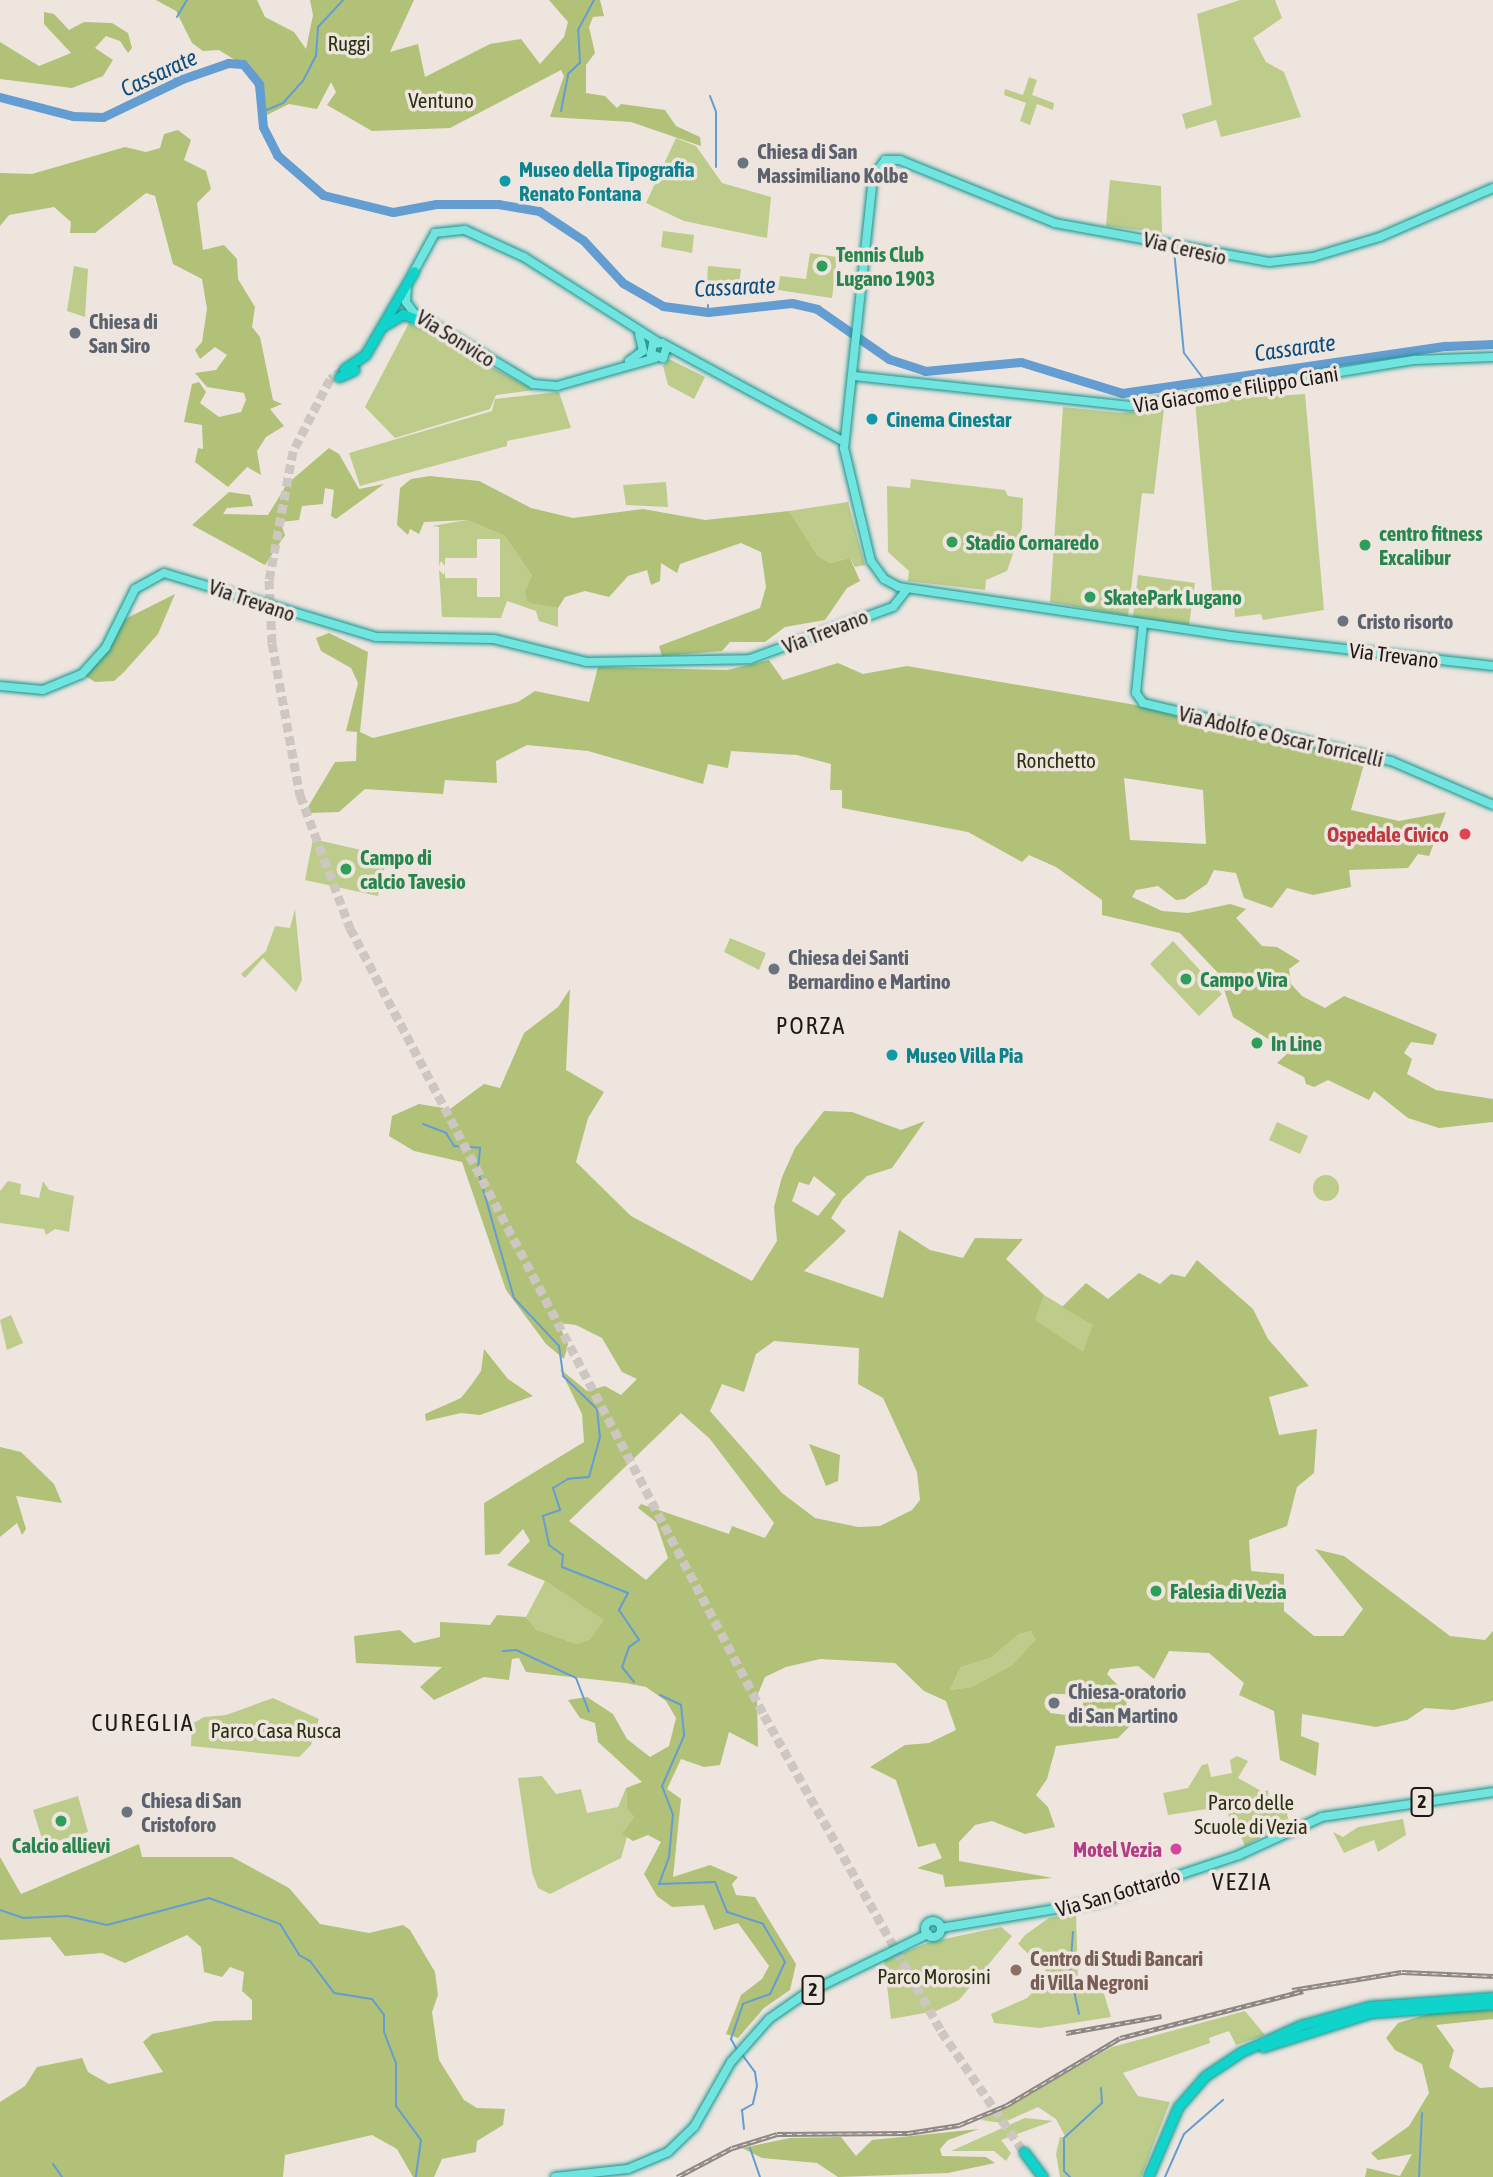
<!DOCTYPE html>
<html>
<head>
<meta charset="utf-8">
<style>
  body { margin:0 }
  #map { position:relative; width:1493px; height:2177px; overflow:hidden; background:#eee5df; font-family:"Asap Condensed",sans-serif }
  div>[style] { position:absolute }
  [style*='--x'] { left:calc(var(--x)*1px); top:calc(var(--y)*1px); width:calc(var(--w)*1px); rotate:calc(var(--a)*1deg) }
  .green>* { inset:0; background:#bdcc8b }
  .round { border-radius:50% }
  .forest>* { inset:0; background:#b1c178 }
  .stream>* { height:2px; margin:-1px; padding:0 1px; transform-origin:1px; border-radius:1px; background:#649dd1 }
  .river>* { height:9px; margin:-4.5px; padding:0 4.5px; transform-origin:4.5px; border-radius:4.5px; background:#649dd1 }
  .highway-tunnel>* { height:9px; margin-top:-4.5px; transform-origin:0; background:repeating-linear-gradient(90deg,#cec6c1 0 9px,transparent 0 13.5px) }
  .roads { filter:drop-shadow(0 0 2px #14938d) drop-shadow(0 0 2px #14938d) }
  .major>* { height:8px; margin:-4px; padding:0 4px; transform-origin:4px; border-radius:4px; background:#70e5e0 }
  .major>.ring { margin:-4px; padding:0; box-sizing:content-box; background:none; border:8px solid #70e5e0; border-radius:50% }
  .highway>* { height:9px; margin:-4.5px; padding:0 4.5px; transform-origin:4.5px; border-radius:4.5px; background:#10d4cc }
  .rail>* { height:4.5px; margin-top:-2.25px; transform-origin:0; background:repeating-linear-gradient(90deg,#eee5df 0 5px,#8d8783 0 10px); box-sizing:border-box; border-block:2px solid #8d8783 }
  .dots>* { width:19px; height:19px; translate:-50% -50%; box-sizing:border-box; border:4px solid #eee5df; border-radius:50% }
  span { translate:-50% -50%; white-space:nowrap; text-align:center; line-height:1.15; -webkit-text-stroke:7px #eee5df; paint-order:stroke }
  .shield-label span { padding:2px 5px; background:#eee5df; border:2px solid; border-radius:5px; -webkit-text-stroke-width:0 }
  .shield-label { font-size:19px; color:#1c1917; font-weight:700 }
  .park-label { font-size:21px; color:#2a3111 }
  .worship-label { font-size:21px; color:#5b616d; font-weight:700 }
  .left { translate:0 -50%; text-align:left }
  .culture-label { font-size:21px; color:#0d838f; font-weight:700 }
  .street-label { font-size:21px; color:#1c1917 }
  .leisure-label { font-size:21px; color:#27864d; font-weight:700 }
  .health-label { font-size:21px; color:#be3a42; font-weight:700 }
  .right { translate:-100% -50%; text-align:right }
  .hotel-label { font-size:21px; color:#b23c85; font-weight:700 }
  .education-label { font-size:21px; color:#785e54; font-weight:700 }
  .water-label { font-size:23px; color:#0b4d7f; font-style:italic }
  .quarter-label { font-size:24px; color:#1c1917; letter-spacing:2px }
</style>
</head>
<body>
<div id="map">
  <div class="green">
    <i style="clip-path:polygon(1240px 0,1275px 0,1282px 18px,1253px 38px,1266px 62px,1284px 72px,1301px 117px,1221px 137px,1216px 120px,1186px 129px,1182px 114px,1212px 105px,1197px 14px)"></i>
    <i style="clip-path:polygon(1029px 77px,1037px 80px,1032px 95px,1054px 103px,1053px 110px,1037px 104px,1030px 125px,1020px 121px,1026px 103px,1004px 95px,1005px 89px,1023px 95px)"></i>
    <i style="clip-path:polygon(676px 138px,696px 146px,722px 183px,771px 197px,767px 238px,684px 221px,646px 203px)"></i>
    <i style="clip-path:polygon(1110px 180px,1161px 186px,1162px 233px,1106px 226px)"></i>
    <i style="clip-path:polygon(663px 231px,694px 235px,692px 253px,661px 247px)"></i>
    <i style="clip-path:polygon(810px 253px,837px 257px,832px 298px,778px 290px,780px 276px,806px 279px)"></i>
    <i style="clip-path:polygon(74px 266px,88px 269px,85px 317px,67px 311px)"></i>
    <i style="clip-path:polygon(708px 266px,741px 269px,738px 292px,706px 295px)"></i>
    <i style="clip-path:polygon(409px 323px,447px 343px,534px 390px,496px 395px,490px 409px,395px 438px,365px 407px)"></i>
    <i style="clip-path:polygon(669px 359px,705px 377px,694px 399px,668px 385px,663px 366px)"></i>
    <i style="clip-path:polygon(559px 392px,571px 428px,507px 441px,507px 446px,360px 486px,349px 453px,492px 411px,495px 399px)"></i>
    <i style="clip-path:polygon(1305px 394px,1324px 610px,1263px 620px,1261px 614px,1235px 617px,1233px 590px,1212px 591px,1195px 401px)"></i>
    <i style="clip-path:polygon(1063px 407px,1121px 413px,1164px 409px,1154px 494px,1142px 493px,1128px 616px,1050px 602px)"></i>
    <i style="clip-path:polygon(911px 479px,1005px 490px,1008px 496px,1023px 498px,1022px 528px,1007px 571px,986px 580px,985px 590px,908px 581px,909px 571px,888px 552px,887px 486px,910px 488px)"></i>
    <i style="clip-path:polygon(666px 482px,668px 507px,626px 505px,623px 485px)"></i>
    <i style="clip-path:polygon(848px 502px,865px 565px,855px 567px,850px 558px,830px 563px,818px 556px,789px 511px)"></i>
    <i style="clip-path:polygon(467px 520px,505px 536px,532px 576px,534px 604px,558px 608px,558px 627px,539px 621px,536px 611px,507px 601px,501px 618px,442px 617px,439px 570px,444px 575px,445px 570px,445px 578px,477px 578px,477px 597px,500px 597px,500px 539px,477px 539px,477px 558px,445px 558px,445px 566px,441px 561px,439px 566px,439px 527px,432px 526px)"></i>
    <i style="clip-path:polygon(1138px 575px,1195px 583px,1189px 625px,1133px 617px)"></i>
    <i style="clip-path:polygon(313px 839px,387px 856px,378px 896px,305px 880px)"></i>
    <i style="clip-path:polygon(295px 909px,302px 980px,296px 992px,263px 958px,245px 978px,241px 974px,266px 951px,275px 926px,290px 928px)"></i>
    <i style="clip-path:polygon(730px 938px,766px 953px,759px 970px,724px 952px)"></i>
    <i style="clip-path:polygon(1173px 941px,1222px 994px,1199px 1016px,1150px 964px)"></i>
    <i style="clip-path:polygon(1277px 1122px,1308px 1136px,1300px 1154px,1269px 1140px)"></i>
    <i class="round" style="left:1313px;top:1175px;width:26px;height:26px"></i>
    <i style="clip-path:polygon(8px 1181px,21px 1184px,20px 1194px,39px 1198px,43px 1181px,49px 1190px,74px 1196px,69px 1232px,55px 1229px,46px 1235px,44px 1229px,0 1223px,0 1191px)"></i>
    <i style="clip-path:polygon(1044px 1295px,1094px 1325px,1083px 1353px,1034px 1320px)"></i>
    <i style="clip-path:polygon(11px 1315px,23px 1343px,7px 1350px,0 1320px)"></i>
    <i style="clip-path:polygon(545px 1581px,605px 1620px,590px 1639px,577px 1644px,537px 1630px,526px 1617px)"></i>
    <i style="clip-path:polygon(1031px 1631px,1035px 1640px,1012px 1665px,971px 1687px,950px 1690px,961px 1667px,991px 1658px,1019px 1634px)"></i>
    <i style="clip-path:polygon(273px 1698px,319px 1719px,311px 1745px,299px 1757px,191px 1746px,192px 1724px,204px 1717px,226px 1715px)"></i>
    <i style="clip-path:polygon(1237px 1756px,1248px 1761px,1238px 1778px,1263px 1792px,1268px 1790px,1269px 1803px,1283px 1798px,1289px 1822px,1245px 1846px,1240px 1834px,1232px 1835px,1227px 1806px,1168px 1815px,1163px 1793px,1188px 1788px,1202px 1765px,1208px 1764px,1211px 1777px,1232px 1773px,1230px 1760px)"></i>
    <i style="clip-path:polygon(542px 1776px,556px 1794px,581px 1789px,587px 1813px,618px 1807px,626px 1788px,627px 1809px,634px 1817px,623px 1833px,627px 1837px,621px 1858px,550px 1894px,538px 1888px,532px 1872px,518px 1778px)"></i>
    <i style="clip-path:polygon(78px 1796px,88px 1832px,44px 1845px,33px 1810px)"></i>
    <i style="clip-path:polygon(1403px 1819px,1406px 1835px,1378px 1852px,1374px 1840px,1344px 1853px,1333px 1832px,1343px 1837px,1358px 1827px)"></i>
    <i style="clip-path:polygon(1076px 1913px,1078px 1982px,1102px 1987px,1111px 2017px,1040px 2028px,994px 2023px,991px 2014px,1027px 1998px,1050px 1975px,1018px 1944px,1025px 1935px,1049px 1918px)"></i>
    <i style="clip-path:polygon(1001px 1927px,1012px 1936px,959px 2000px,936px 2011px,891px 2019px,884px 1960px,930px 1942px)"></i>
    <i style="clip-path:polygon(1245px 2011px,1265px 2035px,1236px 2045px,1229px 2031px,1209px 2038px,1210px 2043px,1123px 2073px,1138px 2096px,1170px 2102px,1141px 2177px,1060px 2177px,1056px 2154px,1060px 2137px,1066px 2138px,1056px 2119px,1038px 2107px,1002px 2123px,981px 2120px,1112px 2047px)"></i>
    <i style="clip-path:polygon(1025px 2118px,1053px 2121px,1001px 2140px,1011px 2153px,1006px 2161px,994px 2151px,951px 2151px)"></i>
  </div>
  <div class="forest">
    <i style="clip-path:polygon(156px 0,257px 0,265px 17px,294px 32px,306px 49px,313px 15px,310px 0,414px 0,390px 52px,418px 44px,425px 77px,490px 44px,521px 39px,540px 64px,564px 37px,568px 22px,549px 0,600px 0,604px 16px,593px 17px,589px 27px,595px 53px,586px 65px,586px 93px,605px 96px,617px 108px,621px 104px,665px 110px,676px 126px,700px 137px,701px 146px,631px 122px,550px 117px,564px 76px,561px 70px,450px 128px,372px 131px,327px 105px,336px 92px,331px 82px,317px 109px,289px 104px,263px 117px,253px 80px,243px 65px,219px 50px,203px 51px,192px 43px,176px 11px)"></i>
    <i style="clip-path:polygon(44px 12px,54px 14px,69px 30px,84px 22px,112px 23px,128px 33px,132px 48px,128px 53px,120px 41px,106px 36px,95px 48px,113px 60px,103px 76px,72px 88px,0 79px,0 42px,39px 66px,71px 53px,44px 24px)"></i>
    <i style="clip-path:polygon(178px 130px,191px 140px,184px 160px,206px 171px,211px 189px,197px 203px,203px 250px,224px 245px,237px 259px,238px 279px,255px 307px,252px 327px,260px 337px,273px 400px,282px 404px,270px 409px,284px 426px,266px 437px,257px 451px,261px 475px,247px 467px,228px 487px,195px 462px,198px 448px,203px 449px,202px 425px,184px 422px,192px 384px,199px 382px,206px 392px,200px 403px,219px 417px,241px 412px,246px 400px,244px 393px,207px 387px,195px 373px,216px 370px,227px 355px,215px 347px,200px 359px,195px 350px,202px 342px,207px 309px,202px 279px,173px 264px,155px 196px,146px 193px,95px 233px,70px 233px,71px 222px,54px 207px,9px 215px,0 226px,0 173px,32px 174px,125px 147px,146px 152px,160px 148px,164px 134px)"></i>
    <i style="clip-path:polygon(329px 448px,339px 454px,359px 489px,384px 484px,336px 519px,331px 516px,334px 490px,325px 488px,323px 504px,302px 506px,299px 520px,280px 522px,285px 535px,265px 565px,192px 525px,229px 492px,250px 495px,253px 506px,227px 508px,223px 514px,268px 515px,287px 484px)"></i>
    <i style="clip-path:polygon(430px 476px,479px 481px,531px 508px,573px 518px,643px 509px,705px 520px,789px 511px,818px 556px,830px 563px,850px 558px,860px 581px,847px 588px,825px 620px,785px 627px,765px 642px,730px 642px,722px 651px,662px 656px,659px 646px,760px 608px,766px 587px,761px 552px,741px 543px,680px 564px,677px 573px,661px 563px,660px 581px,651px 585px,647px 570px,628px 576px,609px 597px,585px 591px,565px 597px,558px 608px,534px 604px,527px 601px,525px 591px,532px 576px,505px 536px,467px 520px,424px 522px,419px 534px,410px 529px,408px 535px,397px 525px,400px 488px,411px 479px)"></i>
    <i style="clip-path:polygon(175px 594px,158px 634px,124px 672px,114px 681px,95px 682px,82px 674px,117px 623px)"></i>
    <i style="clip-path:polygon(evenodd,329px 633px,368px 652px,360px 732px,373px 738px,518px 702px,535px 691px,589px 702px,598px 667px,727px 670px,769px 660px,783px 680px,838px 663px,863px 674px,907px 666px,1136px 705px,1201px 723px,1205px 733px,1221px 726px,1366px 757px,1351px 810px,1399px 821px,1446px 812px,1429px 856px,1418px 854px,1408px 868px,1349px 870px,1351px 887px,1313px 895px,1287px 888px,1272px 908px,1244px 898px,1236px 873px,1214px 870px,1207px 884px,1185px 899px,1176px 900px,1158px 886px,1136px 890px,1132px 897px,1162px 911px,1188px 913px,1230px 904px,1246px 909px,1236px 918px,1262px 946px,1277px 947px,1300px 961px,1289px 969px,1291px 984px,1302px 996px,1325px 1008px,1344px 996px,1437px 1034px,1433px 1045px,1411px 1042px,1404px 1053px,1412px 1059px,1407px 1074px,1436px 1090px,1493px 1099px,1493px 1122px,1439px 1128px,1408px 1118px,1374px 1091px,1369px 1100px,1328px 1080px,1314px 1087px,1306px 1084px,1304px 1077px,1277px 1063px,1289px 1052px,1233px 1017px,1219px 974px,1180px 933px,1102px 915px,1102px 900px,1056px 867px,1029px 855px,1022px 862px,968px 832px,842px 808px,842px 790px,830px 790px,831px 764px,797px 755px,731px 751px,728px 768px,708px 764px,703px 784px,588px 751px,527px 745px,496px 761px,497px 783px,445px 780px,443px 794px,365px 789px,339px 812px,310px 813px,308px 807px,335px 762px,356px 761px,357px 732px,346px 731px,358px 683px,351px 668px,321px 651px,316px 638px,329px 633px,1124px 778px,1203px 790px,1206px 844px,1130px 840px,1124px 778px)"></i>
    <i style="clip-path:polygon(evenodd,570px 989px,566px 1070px,604px 1092px,588px 1118px,576px 1162px,631px 1216px,752px 1281px,777px 1241px,774px 1207px,782px 1177px,795px 1148px,824px 1111px,852px 1112px,901px 1130px,925px 1121px,892px 1168px,867px 1176px,843px 1199px,831px 1218px,846px 1231px,804px 1271px,883px 1298px,899px 1230px,930px 1250px,963px 1258px,975px 1238px,1023px 1239px,1006px 1259px,1044px 1295px,1035px 1320px,1083px 1352px,1093px 1325px,1062px 1307px,1086px 1283px,1108px 1299px,1139px 1273px,1160px 1284px,1171px 1274px,1185px 1277px,1197px 1260px,1253px 1309px,1268px 1339px,1309px 1386px,1269px 1397px,1279px 1435px,1317px 1429px,1314px 1473px,1297px 1487px,1287px 1526px,1249px 1540px,1251px 1571px,1284px 1574px,1284px 1611px,1314px 1636px,1343px 1636px,1363px 1609px,1315px 1549px,1344px 1556px,1450px 1636px,1485px 1640px,1493px 1631px,1493px 1701px,1453px 1710px,1425px 1708px,1407px 1720px,1376px 1727px,1302px 1714px,1301px 1736px,1319px 1743px,1316px 1776px,1280px 1760px,1274px 1711px,1239px 1695px,1244px 1683px,1209px 1653px,1169px 1651px,1154px 1679px,1138px 1666px,1110px 1669px,1107px 1674px,1125px 1693px,1130px 1726px,1118px 1738px,1056px 1746px,1047px 1779px,1036px 1795px,1048px 1807px,1055px 1827px,1025px 1834px,992px 1821px,975px 1825px,959px 1842px,959px 1861px,1053px 1878px,945px 1887px,943px 1875px,917px 1868px,942px 1858px,935px 1843px,918px 1847px,896px 1780px,870px 1767px,905px 1745px,929px 1743px,956px 1730px,946px 1701px,924px 1691px,895px 1663px,820px 1659px,786px 1667px,765px 1677px,757px 1696px,758px 1747px,729px 1732px,720px 1765px,704px 1767px,681px 1759px,667px 1789px,681px 1799px,673px 1877px,710px 1865px,738px 1877px,732px 1884px,736px 1895px,755px 1897px,796px 1964px,790px 1990px,764px 2008px,738px 2038px,726px 2034px,741px 1995px,762px 1979px,769px 1966px,738px 1923px,714px 1930px,704px 1905px,672px 1907px,657px 1896px,644px 1874px,661px 1842px,648px 1835px,633px 1841px,622px 1834px,634px 1817px,627px 1809px,626px 1788px,642px 1782px,598px 1742px,595px 1723px,580px 1718px,568px 1700px,587px 1697px,613px 1714px,627px 1739px,650px 1757px,669px 1746px,676px 1718px,666px 1701px,646px 1687px,626px 1683px,526px 1672px,519px 1658px,512px 1659px,509px 1680px,484px 1677px,434px 1700px,420px 1687px,442px 1667px,356px 1663px,354px 1636px,400px 1630px,414px 1643px,440px 1637px,440px 1622px,490px 1625px,497px 1615px,526px 1617px,537px 1630px,577px 1644px,590px 1639px,604px 1620px,545px 1581px,507px 1565px,530px 1541px,523px 1529px,499px 1554px,485px 1555px,484px 1503px,584px 1442px,582px 1414px,560px 1369px,587px 1391px,605px 1386px,621px 1395px,637px 1379px,622px 1372px,602px 1338px,576px 1325px,558px 1323px,568px 1344px,564px 1359px,546px 1344px,506px 1290px,462px 1162px,414px 1151px,389px 1136px,392px 1116px,419px 1104px,450px 1109px,484px 1084px,500px 1088px,524px 1033px,558px 1007px,570px 989px,814px 1176px,836px 1194px,818px 1216px,792px 1201px,799px 1182px,809px 1185px,814px 1176px,570px 989px,774px 1341px,859px 1348px,858px 1384px,883px 1398px,917px 1472px,920px 1500px,912px 1510px,880px 1526px,858px 1527px,815px 1518px,782px 1493px,710px 1411px,722px 1384px,744px 1392px,756px 1354px,774px 1341px,570px 989px,681px 1413px,710px 1439px,774px 1523px,765px 1538px,732px 1526px,729px 1534px,641px 1504px,638px 1508px,656px 1522px,668px 1558px,646px 1580px,569px 1521px,681px 1413px,570px 989px,1031px 1631px,1035px 1640px,1012px 1665px,971px 1687px,950px 1690px,961px 1667px,991px 1658px,1019px 1634px,1031px 1631px,570px 989px,1059px 1694px,1083px 1695px,1083px 1717px,1050px 1713px,1050px 1695px,1059px 1694px)"></i>
    <i style="clip-path:polygon(484px 1349px,508px 1379px,533px 1396px,480px 1415px,461px 1413px,426px 1421px,425px 1414px,461px 1398px,472px 1384px,481px 1371px)"></i>
    <i style="clip-path:polygon(809px 1444px,840px 1455px,838px 1481px,826px 1486px)"></i>
    <i style="clip-path:polygon(0 1447px,21px 1452px,54px 1484px,62px 1503px,16px 1496px,26px 1529px,22px 1535px,17px 1523px,0 1537px)"></i>
    <i style="clip-path:polygon(139px 1844px,142px 1857px,232px 1857px,289px 1888px,320px 1924px,369px 1933px,403px 1925px,410px 1930px,435px 1972px,438px 1995px,432px 2012px,439px 2060px,464px 2100px,477px 2108px,505px 2109px,503px 2125px,477px 2141px,476px 2152px,442px 2159px,434px 2177px,413px 2177px,397px 2149px,372px 2135px,285px 2155px,283px 2177px,0 2177px,0 2102px,25px 2086px,37px 2067px,82px 2058px,88px 2072px,109px 2084px,163px 2072px,143px 2042px,152px 2034px,214px 2021px,252px 2020px,252px 2000px,242px 1991px,244px 1972px,230px 1967px,222px 1977px,204px 1972px,201px 1947px,187px 1935px,125px 1963px,102px 1953px,65px 1956px,50px 1937px,0 1940px,0 1857px,21px 1894px)"></i>
    <i style="clip-path:polygon(1451px 2007px,1493px 2010px,1493px 2019px,1436px 2025px,1454px 2050px,1449px 2067px,1480px 2088px,1493px 2087px,1493px 2177px,1365px 2177px,1367px 2168px,1400px 2176px,1412px 2154px,1378px 2160px,1371px 2153px,1409px 2126px,1429px 2093px,1422px 2064px,1395px 2050px,1386px 2038px,1398px 2023px)"></i>
    <i style="clip-path:polygon(979px 2129px,948px 2140px,940px 2149px,942px 2156px,986px 2157px,995px 2163px,948px 2173px,838px 2177px,817px 2163px,762px 2158px,742px 2148px,790px 2138px,841px 2137px,856px 2156px,872px 2140px)"></i>
  </div>
  <div class="stream">
    <i style="--x:177;--y:17;--w:20;--a:-60"></i>
    <i style="--x:173;--y:74;--w:8;--a:76"></i>
    <i style="--x:710;--y:96;--w:17;--a:69"></i>
    <i style="--x:716;--y:112;--w:55;--a:90"></i>
    <i style="--x:561;--y:111;--w:38;--a:-79"></i>
    <i style="--x:568;--y:74;--w:16;--a:-43"></i>
    <i style="--x:580;--y:63;--w:33;--a:-93"></i>
    <i style="--x:578;--y:30;--w:34;--a:-62"></i>
    <i style="--x:262;--y:112;--w:23;--a:-23"></i>
    <i style="--x:283;--y:103;--w:30;--a:-48"></i>
    <i style="--x:303;--y:81;--w:28;--a:-63"></i>
    <i style="--x:316;--y:56;--w:29;--a:-86"></i>
    <i style="--x:318;--y:27;--w:37;--a:-47"></i>
    <i style="--x:1174;--y:250;--w:103;--a:84.5"></i>
    <i style="--x:1184;--y:353;--w:31;--a:53"></i>
    <i style="--x:708;--y:305;--w:7;--a:90"></i>
    <i style="--x:423;--y:1124;--w:25;--a:21"></i>
    <i style="--x:446;--y:1133;--w:15;--a:58"></i>
    <i style="--x:454;--y:1146;--w:26;--a:4"></i>
    <i style="--x:480;--y:1148;--w:23;--a:95"></i>
    <i style="--x:478;--y:1171;--w:132;--a:74.2"></i>
    <i style="--x:514;--y:1298;--w:66;--a:46.8"></i>
    <i style="--x:559;--y:1346;--w:30;--a:82"></i>
    <i style="--x:563;--y:1376;--w:47;--a:44.1"></i>
    <i style="--x:597;--y:1409;--w:28;--a:84"></i>
    <i style="--x:600;--y:1437;--w:41;--a:105.4"></i>
    <i style="--x:589;--y:1477;--w:21;--a:175"></i>
    <i style="--x:568;--y:1479;--w:17;--a:149"></i>
    <i style="--x:553;--y:1488;--w:23;--a:72"></i>
    <i style="--x:560;--y:1510;--w:18;--a:161"></i>
    <i style="--x:543;--y:1516;--w:30;--a:78"></i>
    <i style="--x:549;--y:1545;--w:17;--a:36"></i>
    <i style="--x:563;--y:1555;--w:12;--a:95"></i>
    <i style="--x:562;--y:1567;--w:71;--a:21.5"></i>
    <i style="--x:628;--y:1593;--w:19;--a:118"></i>
    <i style="--x:619;--y:1610;--w:36;--a:56"></i>
    <i style="--x:639;--y:1640;--w:12;--a:145"></i>
    <i style="--x:629;--y:1647;--w:21;--a:109"></i>
    <i style="--x:622;--y:1667;--w:19;--a:51"></i>
    <i style="--x:503;--y:1651;--w:13;--a:-4"></i>
    <i style="--x:516;--y:1650;--w:66;--a:25"></i>
    <i style="--x:576;--y:1678;--w:36;--a:69"></i>
    <i style="--x:660;--y:1695;--w:23;--a:25"></i>
    <i style="--x:681;--y:1705;--w:31;--a:84"></i>
    <i style="--x:684;--y:1736;--w:55;--a:113.7"></i>
    <i style="--x:662;--y:1786;--w:30;--a:69"></i>
    <i style="--x:673;--y:1814;--w:43;--a:95.3"></i>
    <i style="--x:669;--y:1857;--w:29;--a:110"></i>
    <i style="--x:659;--y:1884;--w:56;--a:-2"></i>
    <i style="--x:715;--y:1882;--w:32;--a:68"></i>
    <i style="--x:727;--y:1912;--w:38;--a:18"></i>
    <i style="--x:763;--y:1924;--w:44;--a:59.9"></i>
    <i style="--x:785;--y:1962;--w:35;--a:115"></i>
    <i style="--x:770;--y:1994;--w:29;--a:160"></i>
    <i style="--x:743;--y:2004;--w:37;--a:109"></i>
    <i style="--x:731;--y:2039;--w:13;--a:61"></i>
    <i style="--x:0;--y:1910;--w:24;--a:19"></i>
    <i style="--x:23;--y:1918;--w:44;--a:-2.6"></i>
    <i style="--x:67;--y:1916;--w:41;--a:12.7"></i>
    <i style="--x:107;--y:1925;--w:106;--a:-14.8"></i>
    <i style="--x:209;--y:1898;--w:76;--a:20.1"></i>
    <i style="--x:280;--y:1924;--w:36;--a:58"></i>
    <i style="--x:299;--y:1955;--w:13;--a:29"></i>
    <i style="--x:310;--y:1961;--w:40;--a:53"></i>
    <i style="--x:334;--y:1993;--w:38;--a:9"></i>
    <i style="--x:372;--y:1999;--w:20;--a:53"></i>
    <i style="--x:384;--y:2015;--w:17;--a:90"></i>
    <i style="--x:384;--y:2032;--w:34;--a:69"></i>
    <i style="--x:396;--y:2064;--w:42;--a:90"></i>
    <i style="--x:396;--y:2106;--w:42;--a:53.7"></i>
    <i style="--x:421;--y:2140;--w:37;--a:98"></i>
    <i style="--x:1073;--y:1932;--w:40;--a:94.3"></i>
    <i style="--x:1070;--y:1972;--w:43;--a:77.9"></i>
    <i style="--x:741;--y:2053;--w:24;--a:54"></i>
    <i style="--x:755;--y:2072;--w:14;--a:82"></i>
    <i style="--x:757;--y:2086;--w:18;--a:103"></i>
    <i style="--x:753;--y:2104;--w:13;--a:151"></i>
    <i style="--x:742;--y:2110;--w:19;--a:84"></i>
    <i style="--x:750;--y:2148;--w:31;--a:71"></i>
    <i style="--x:53;--y:2164;--w:16;--a:55"></i>
    <i style="--x:1070;--y:2177;--w:8;--a:-135"></i>
    <i style="--x:1064;--y:2171;--w:33;--a:-90"></i>
    <i style="--x:1064;--y:2138;--w:52;--a:-42.6"></i>
    <i style="--x:1102;--y:2103;--w:15;--a:-94"></i>
    <i style="--x:1165;--y:2177;--w:47;--a:-66.2"></i>
    <i style="--x:1184;--y:2134;--w:52;--a:-41.1"></i>
    <i style="--x:1419;--y:2177;--w:64;--a:-87.3"></i>
  </div>
  <div class="river">
    <i style="--x:0;--y:97;--w:75;--a:14.6"></i>
    <i style="--x:73;--y:116;--w:30;--a:2"></i>
    <i style="--x:103;--y:117;--w:88;--a:-25.7"></i>
    <i style="--x:182;--y:79;--w:49;--a:-19.2"></i>
    <i style="--x:228;--y:63;--w:15;--a:4"></i>
    <i style="--x:243;--y:64;--w:26;--a:51"></i>
    <i style="--x:259;--y:84;--w:43;--a:84.7"></i>
    <i style="--x:263;--y:127;--w:31;--a:63"></i>
    <i style="--x:277;--y:155;--w:61;--a:41"></i>
    <i style="--x:323;--y:195;--w:72;--a:13.7"></i>
    <i style="--x:393;--y:212;--w:44;--a:-10.5"></i>
    <i style="--x:436;--y:204;--w:62;--a:0"></i>
    <i style="--x:498;--y:204;--w:42;--a:9.7"></i>
    <i style="--x:539;--y:211;--w:53;--a:33.4"></i>
    <i style="--x:583;--y:240;--w:59;--a:47.1"></i>
    <i style="--x:623;--y:283;--w:46;--a:29.9"></i>
    <i style="--x:663;--y:306;--w:45;--a:7.6"></i>
    <i style="--x:708;--y:312;--w:84;--a:-6.1"></i>
    <i style="--x:792;--y:303;--w:26;--a:13"></i>
    <i style="--x:817;--y:309;--w:88;--a:34.8"></i>
    <i style="--x:889;--y:359;--w:38;--a:18"></i>
    <i style="--x:925;--y:371;--w:96;--a:-5.4"></i>
    <i style="--x:1021;--y:362;--w:106;--a:17.1"></i>
    <i style="--x:1122;--y:393;--w:327;--a:-8.3"></i>
    <i style="--x:1446;--y:346;--w:47;--a:-2.4"></i>
  </div>
  <div class="highway-tunnel">
    <i style="--x:344;--y:369;--w:17;--a:144"></i>
    <i style="--x:330;--y:379;--w:81;--a:117.2"></i>
    <i style="--x:293;--y:451;--w:131;--a:100.5"></i>
    <i style="--x:269;--y:580;--w:63;--a:87.3"></i>
    <i style="--x:272;--y:643;--w:155;--a:79.6"></i>
    <i style="--x:300;--y:795;--w:142;--a:69.4"></i>
    <i style="--x:350;--y:928;--w:889;--a:62.25"></i>
    <i style="--x:764;--y:1715;--w:362;--a:60.7"></i>
    <i style="--x:941;--y:2031;--w:147;--a:55.6"></i>
  </div>
  <div class="roads">
    <div class="major">
      <i style="--x:1493;--y:188;--w:123;--a:156.6"></i>
      <i style="--x:1380;--y:237;--w:70;--a:163.4"></i>
      <i style="--x:1313;--y:257;--w:44;--a:173.5"></i>
      <i style="--x:1269;--y:262;--w:218;--a:-169.7"></i>
      <i style="--x:1055;--y:223;--w:167;--a:-157.9"></i>
      <i style="--x:900;--y:160;--w:15;--a:180"></i>
      <i style="--x:885;--y:160;--w:21;--a:125"></i>
      <i style="--x:873;--y:177;--w:273;--a:96.1"></i>
      <i style="--x:844;--y:448;--w:116;--a:76.6"></i>
      <i style="--x:871;--y:561;--w:22;--a:54"></i>
      <i style="--x:884;--y:579;--w:17;--a:28"></i>
      <i style="--x:899;--y:587;--w:335;--a:8.4"></i>
      <i style="--x:1230;--y:636;--w:265;--a:6.5"></i>
      <i style="--x:412;--y:275;--w:48;--a:-61.3"></i>
      <i style="--x:435;--y:233;--w:30;--a:-6"></i>
      <i style="--x:465;--y:230;--w:65;--a:24.6"></i>
      <i style="--x:524;--y:257;--w:159;--a:32.4"></i>
      <i style="--x:407;--y:287;--w:15;--a:94"></i>
      <i style="--x:406;--y:302;--w:14;--a:54"></i>
      <i style="--x:414;--y:313;--w:139;--a:30.8"></i>
      <i style="--x:533;--y:384;--w:24;--a:5"></i>
      <i style="--x:557;--y:386;--w:102;--a:-15.9"></i>
      <i style="--x:667;--y:346;--w:13;--a:108"></i>
      <i style="--x:663;--y:358;--w:13;--a:-162"></i>
      <i style="--x:651;--y:354;--w:10;--a:-79"></i>
      <i style="--x:653;--y:344;--w:9;--a:-6"></i>
      <i style="--x:662;--y:343;--w:207;--a:28.5"></i>
      <i style="--x:629;--y:361;--w:17;--a:-36"></i>
      <i style="--x:643;--y:351;--w:17;--a:-103"></i>
      <i style="--x:854;--y:376;--w:278;--a:6.2"></i>
      <i style="--x:1130;--y:406;--w:289;--a:-9.2"></i>
      <i style="--x:1415;--y:360;--w:78;--a:-2.2"></i>
      <i style="--x:1143;--y:624;--w:69;--a:95.8"></i>
      <i style="--x:1136;--y:693;--w:12;--a:55"></i>
      <i style="--x:1143;--y:703;--w:255;--a:13.2"></i>
      <i style="--x:1391;--y:761;--w:111;--a:23.3"></i>
      <i style="--x:0;--y:686;--w:43;--a:5.3"></i>
      <i style="--x:43;--y:690;--w:42;--a:-22.3"></i>
      <i style="--x:82;--y:674;--w:36;--a:-48"></i>
      <i style="--x:106;--y:647;--w:65;--a:-63.4"></i>
      <i style="--x:135;--y:589;--w:33;--a:-29"></i>
      <i style="--x:164;--y:573;--w:221;--a:16.8"></i>
      <i style="--x:376;--y:637;--w:118;--a:1"></i>
      <i style="--x:494;--y:639;--w:95;--a:14"></i>
      <i style="--x:586;--y:662;--w:164;--a:-1"></i>
      <i style="--x:750;--y:659;--w:152;--a:-20"></i>
      <i style="--x:893;--y:607;--w:23;--a:-52"></i>
      <i class="ring" style="left:925px;top:1921px;width:8px;height:8px"></i>
      <i style="--x:941;--y:1928;--w:159;--a:-9.4"></i>
      <i style="--x:1098;--y:1902;--w:149;--a:-18.4"></i>
      <i style="--x:1239;--y:1855;--w:91;--a:-24.6"></i>
      <i style="--x:1322;--y:1817;--w:173;--a:-8.3"></i>
      <i style="--x:555;--y:2177;--w:73;--a:-6.3"></i>
      <i style="--x:628;--y:2169;--w:43;--a:-23"></i>
      <i style="--x:668;--y:2152;--w:36;--a:-44"></i>
      <i style="--x:694;--y:2127;--w:75;--a:-60.4"></i>
      <i style="--x:731;--y:2062;--w:57;--a:-48.5"></i>
      <i style="--x:769;--y:2019;--w:44;--a:-34.8"></i>
      <i style="--x:805;--y:1994;--w:137;--a:-26"></i>
    </div>
    <div class="highway">
      <i style="--x:385;--y:325;--w:21;--a:-31"></i>
      <i style="--x:403;--y:314;--w:29;--a:20"></i>
      <i style="--x:344;--y:369;--w:25;--a:-34"></i>
      <i style="--x:365;--y:355;--w:97;--a:-59.7"></i>
      <i style="--x:339;--y:377;--w:17;--a:-25"></i>
      <i style="--x:1263;--y:2047;--w:112;--a:-17.6"></i>
      <i style="--x:1370;--y:2013;--w:123;--a:-4.2"></i>
      <i style="--x:1024;--y:2152;--w:31;--a:53"></i>
      <i style="--x:1148;--y:2177;--w:76;--a:-66.8"></i>
      <i style="--x:1178;--y:2107;--w:41;--a:-48.9"></i>
      <i style="--x:1205;--y:2076;--w:43;--a:-33.7"></i>
      <i style="--x:1241;--y:2052;--w:66;--a:-24.2"></i>
      <i style="--x:1301;--y:2025;--w:72;--a:-15.4"></i>
      <i style="--x:1370;--y:2006;--w:123;--a:-4.2"></i>
    </div>
  </div>
  <div class="rail">
    <i style="--x:1292;--y:1990;--w:111;--a:-9.3"></i>
    <i style="--x:1402;--y:1972;--w:91;--a:2.5"></i>
    <i style="--x:1066;--y:2033;--w:97;--a:-10.1"></i>
    <i style="--x:677;--y:2177;--w:62;--a:-27.8"></i>
    <i style="--x:732;--y:2148;--w:47;--a:-17.3"></i>
    <i style="--x:777;--y:2134;--w:131;--a:-0.4"></i>
    <i style="--x:908;--y:2133;--w:52;--a:-8.9"></i>
    <i style="--x:959;--y:2125;--w:52;--a:-22.6"></i>
    <i style="--x:1007;--y:2105;--w:131;--a:-30.7"></i>
    <i style="--x:1120;--y:2038;--w:189;--a:-14.4"></i>
  </div>
  <div class="dots">
    <i style="left:743px;top:163px;background:#6b7280"></i>
    <i style="left:505px;top:181px;background:#0f9aa8"></i>
    <i style="left:822px;top:266px;background:#2e9e5b"></i>
    <i style="left:75px;top:333px;background:#6b7280"></i>
    <i style="left:872px;top:419px;background:#0f9aa8"></i>
    <i style="left:952px;top:542px;background:#2e9e5b"></i>
    <i style="left:1365px;top:545px;background:#2e9e5b"></i>
    <i style="left:1090px;top:597px;background:#2e9e5b"></i>
    <i style="left:1343px;top:621px;background:#6b7280"></i>
    <i style="left:1465px;top:834px;background:#e0444e"></i>
    <i style="left:346px;top:869px;background:#2e9e5b"></i>
    <i style="left:774px;top:969px;background:#6b7280"></i>
    <i style="left:1186px;top:979px;background:#2e9e5b"></i>
    <i style="left:1257px;top:1043px;background:#2e9e5b"></i>
    <i style="left:892px;top:1055px;background:#0f9aa8"></i>
    <i style="left:1156px;top:1591px;background:#2e9e5b"></i>
    <i style="left:1054px;top:1703px;background:#6b7280"></i>
    <i style="left:127px;top:1812px;background:#6b7280"></i>
    <i style="left:61px;top:1821px;background:#2e9e5b"></i>
    <i style="left:1176px;top:1849px;background:#d1479c"></i>
    <i style="left:1016px;top:1970px;background:#8d6e63"></i>
  </div>
  <div class="shield-label">
    <span style="left:1422px;top:1802px">2</span>
    <span style="left:813px;top:1990px">2</span>
  </div>
  <div class="park-label">
    <span style="left:349px;top:43px">Ruggi</span>
    <span style="left:441px;top:100px">Ventuno</span>
    <span style="left:1056px;top:760px">Ronchetto</span>
    <span style="left:276px;top:1730px">Parco Casa Rusca</span>
    <span style="left:1251px;top:1814px">Parco delle<br>Scuole di Vezia</span>
    <span style="left:934px;top:1976px">Parco Morosini</span>
  </div>
  <div class="worship-label">
    <span class="left" style="left:757px;top:163px">Chiesa di San<br>Massimiliano Kolbe</span>
    <span class="left" style="left:89px;top:333px">Chiesa di<br>San Siro</span>
    <span class="left" style="left:1357px;top:621px">Cristo risorto</span>
    <span class="left" style="left:788px;top:969px">Chiesa dei Santi<br>Bernardino e Martino</span>
    <span class="left" style="left:1068px;top:1703px">Chiesa-oratorio<br>di San Martino</span>
    <span class="left" style="left:141px;top:1812px">Chiesa di San<br>Cristoforo</span>
  </div>
  <div class="culture-label">
    <span class="left" style="left:519px;top:181px">Museo della Tipografia<br>Renato Fontana</span>
    <span class="left" style="left:886px;top:419px">Cinema Cinestar</span>
    <span class="left" style="left:906px;top:1055px">Museo Villa Pia</span>
  </div>
  <div class="street-label">
    <span style="left:1185px;top:248px;rotate:13deg">Via Ceresio</span>
    <span style="left:456px;top:338px;rotate:32deg">Via Sonvico</span>
    <span style="left:1236px;top:389px;rotate:-9deg">Via Giacomo e Filippo Ciani</span>
    <span style="left:252px;top:600px;rotate:19deg">Via Trevano</span>
    <span style="left:825px;top:631px;rotate:-21deg">Via Trevano</span>
    <span style="left:1394px;top:655px;rotate:7deg">Via Trevano</span>
    <span style="left:1281px;top:736px;rotate:13deg">Via Adolfo e Oscar Torricelli</span>
    <span style="left:1118px;top:1892px;rotate:-16deg">Via San Gottardo</span>
  </div>
  <div class="leisure-label">
    <span class="left" style="left:836px;top:266px">Tennis Club<br>Lugano 1903</span>
    <span class="left" style="left:1379px;top:545px">centro fitness<br>Excalibur</span>
    <span class="left" style="left:966px;top:542px">Stadio Cornaredo</span>
    <span class="left" style="left:1104px;top:597px">SkatePark Lugano</span>
    <span class="left" style="left:360px;top:869px">Campo di<br>calcio Tavesio</span>
    <span class="left" style="left:1200px;top:979px">Campo Vira</span>
    <span class="left" style="left:1271px;top:1043px">In Line</span>
    <span class="left" style="left:1170px;top:1591px">Falesia di Vezia</span>
    <span style="left:61px;top:1845px">Calcio allievi</span>
  </div>
  <div class="health-label">
    <span class="right" style="left:1449px;top:834px">Ospedale Civico</span>
  </div>
  <div class="hotel-label">
    <span class="right" style="left:1162px;top:1849px">Motel Vezia</span>
  </div>
  <div class="education-label">
    <span class="left" style="left:1030px;top:1970px">Centro di Studi Bancari<br>di Villa Negroni</span>
  </div>
  <div class="water-label">
    <span style="left:159px;top:73px;rotate:-25deg">Cassarate</span>
    <span style="left:735px;top:287px;rotate:-3deg">Cassarate</span>
    <span style="left:1295px;top:348px;rotate:-8deg">Cassarate</span>
  </div>
  <div class="quarter-label">
    <span style="left:811px;top:1026px">PORZA</span>
    <span style="left:143px;top:1723px">CUREGLIA</span>
    <span style="left:1242px;top:1882px">VEZIA</span>
  </div>
</div>
</body>
</html>
